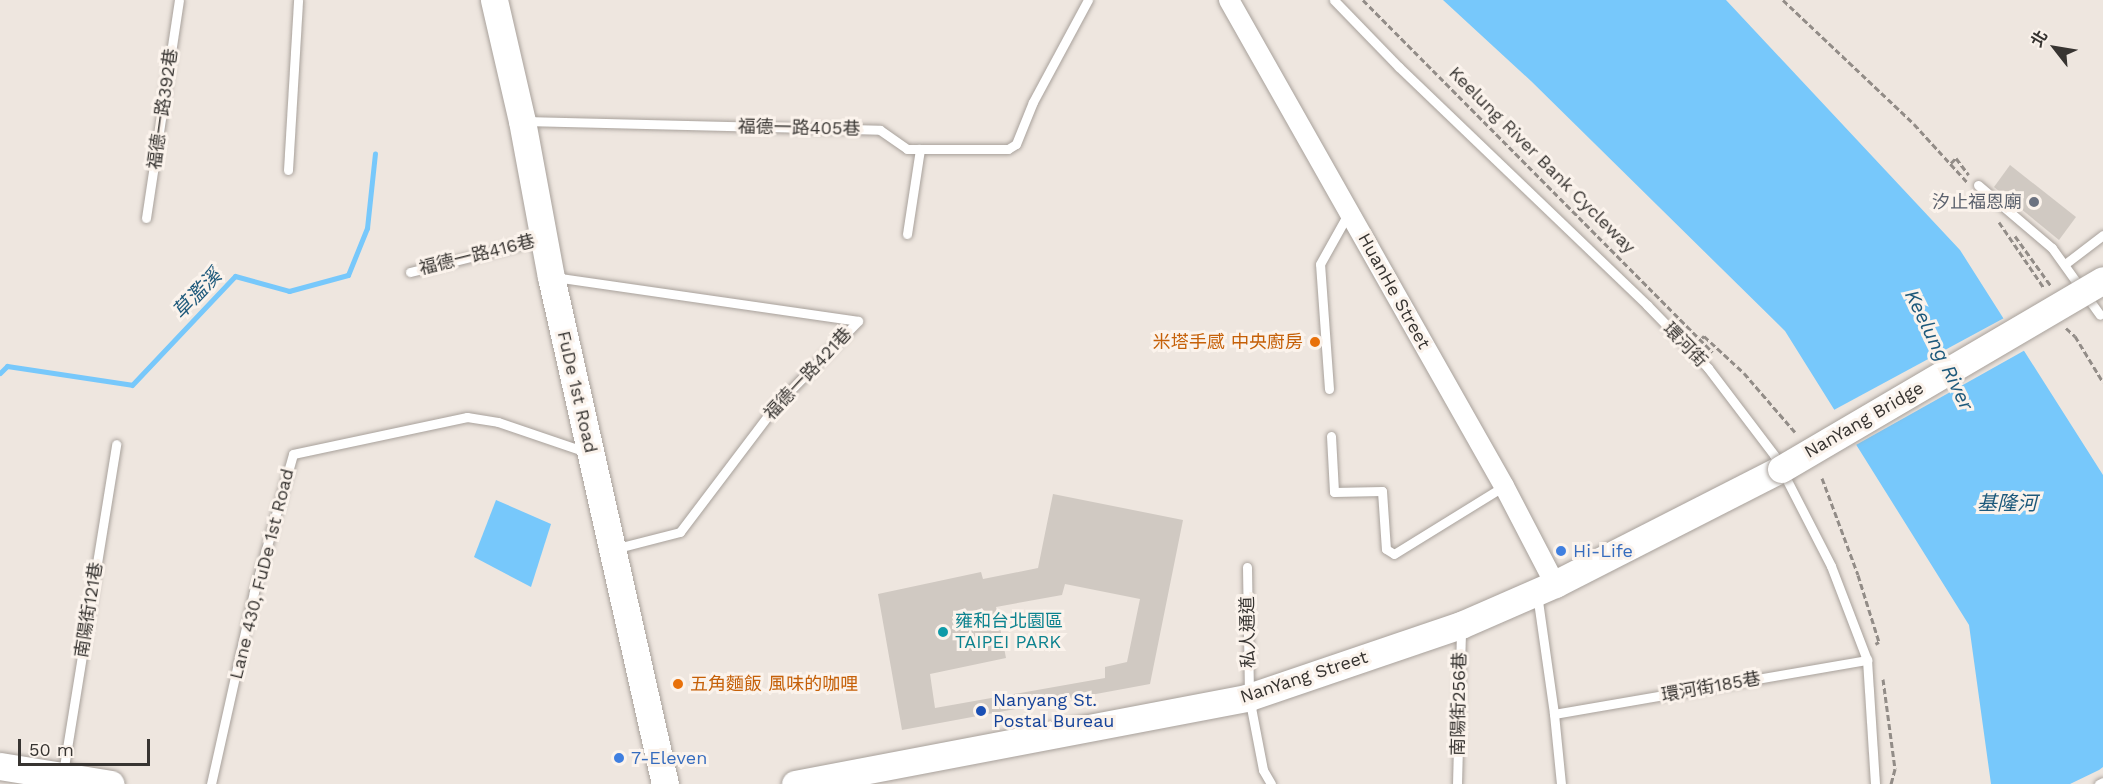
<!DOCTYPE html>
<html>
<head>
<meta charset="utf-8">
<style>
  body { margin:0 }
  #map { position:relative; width:2103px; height:784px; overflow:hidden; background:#eee6df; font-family:"Work Sans","Noto Sans TC",sans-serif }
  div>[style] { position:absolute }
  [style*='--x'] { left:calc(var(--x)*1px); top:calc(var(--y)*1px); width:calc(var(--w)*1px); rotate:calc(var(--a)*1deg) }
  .water>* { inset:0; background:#77c8fb }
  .pier>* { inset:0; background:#eee6df }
  .stream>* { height:5px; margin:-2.5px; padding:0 2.5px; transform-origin:2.5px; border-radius:2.5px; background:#77c8fb }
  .building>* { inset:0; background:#d0c9c2 }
  .path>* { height:3px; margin-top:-1.5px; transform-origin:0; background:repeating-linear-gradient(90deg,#928c87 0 6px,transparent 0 9px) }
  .roads { filter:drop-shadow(0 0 2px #a8a19b) drop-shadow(0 0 2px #a8a19b) }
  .lane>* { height:9px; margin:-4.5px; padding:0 4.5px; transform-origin:4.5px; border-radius:4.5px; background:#fff }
  .street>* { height:20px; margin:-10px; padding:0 10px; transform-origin:10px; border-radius:10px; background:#fff }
  .secondary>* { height:27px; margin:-13.5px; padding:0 13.5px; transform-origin:13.5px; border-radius:13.5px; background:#fff }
  .bridges { filter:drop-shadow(0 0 2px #a8a19b) drop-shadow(0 0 2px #a8a19b) }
  .secondary-bridge>* { height:27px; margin:-13.5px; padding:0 13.5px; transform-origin:13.5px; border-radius:13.5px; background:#fff }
  .dots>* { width:16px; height:16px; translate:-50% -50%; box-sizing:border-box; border:3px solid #fbf3ec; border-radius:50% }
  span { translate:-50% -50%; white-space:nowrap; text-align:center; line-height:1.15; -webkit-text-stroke:6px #fbf3ec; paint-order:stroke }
  .street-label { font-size:18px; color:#373431 }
  .worship-label { font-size:18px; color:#5b616d }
  .right { translate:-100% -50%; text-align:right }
  .food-label { font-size:18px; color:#c56008 }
  .left { translate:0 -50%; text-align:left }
  .shop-label { font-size:18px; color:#366cbe }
  .culture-label { font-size:18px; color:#0d838f }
  .transit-label { font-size:18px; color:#164399 }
  .water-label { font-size:20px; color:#1d597b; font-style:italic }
  .north { position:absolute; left:2025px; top:18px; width:60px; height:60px; -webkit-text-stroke:4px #fbf3ec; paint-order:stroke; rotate:301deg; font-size:16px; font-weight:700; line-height:24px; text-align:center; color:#373431 }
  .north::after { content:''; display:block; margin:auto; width:21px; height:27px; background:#373431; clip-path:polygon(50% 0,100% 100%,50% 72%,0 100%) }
  .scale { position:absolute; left:18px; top:739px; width:132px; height:27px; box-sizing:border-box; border:3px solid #373431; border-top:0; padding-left:8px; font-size:18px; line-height:21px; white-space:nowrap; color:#373431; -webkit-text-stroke:4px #fbf3ec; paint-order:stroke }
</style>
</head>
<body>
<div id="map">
  <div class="water">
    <i style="clip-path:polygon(1443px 0,1726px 0,1960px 250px,2103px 475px,2103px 784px,1991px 784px,1969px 625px,1785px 331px,1531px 81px)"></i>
    <i style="clip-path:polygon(496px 500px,551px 524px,531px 587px,474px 557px)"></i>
  </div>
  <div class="pier">
    <i style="clip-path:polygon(2006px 317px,2027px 349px,1854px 446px,1832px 411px)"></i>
    <i style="clip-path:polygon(2103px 767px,2103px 784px,2070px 784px,2099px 770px)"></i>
  </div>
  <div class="stream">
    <i style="--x:0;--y:373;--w:10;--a:-45"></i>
    <i style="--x:7;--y:366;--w:126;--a:8.6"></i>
    <i style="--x:132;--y:385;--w:150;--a:-46.6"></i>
    <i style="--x:235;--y:276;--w:56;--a:15.5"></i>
    <i style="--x:289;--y:291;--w:61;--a:-15.2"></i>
    <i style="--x:348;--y:275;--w:51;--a:-68"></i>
    <i style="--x:367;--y:228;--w:75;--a:-83.9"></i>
  </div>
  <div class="building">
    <i style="clip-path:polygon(2010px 165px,2076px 217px,2059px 240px,1994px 187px)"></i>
    <i style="clip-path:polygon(evenodd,1053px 494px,1183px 520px,1150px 684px,902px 730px,878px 594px,981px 572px,983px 579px,1038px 568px,1053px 494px,1065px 584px,1140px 599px,1127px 662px,1105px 667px,1105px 678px,935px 708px,930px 674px,1006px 658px,996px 607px,1062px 595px,1065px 584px)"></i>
  </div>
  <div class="path">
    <i style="--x:1363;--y:0;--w:496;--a:45.2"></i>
    <i style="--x:1783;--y:0;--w:180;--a:43.4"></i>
    <i style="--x:1914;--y:124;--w:79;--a:47.6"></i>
    <i style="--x:1951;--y:163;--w:7;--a:-45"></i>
    <i style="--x:1956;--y:158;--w:21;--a:53"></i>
    <i style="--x:1999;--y:222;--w:80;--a:55.7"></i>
    <i style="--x:2015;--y:236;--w:62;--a:54.2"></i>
    <i style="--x:2066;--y:328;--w:12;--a:42"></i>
    <i style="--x:2075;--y:336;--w:54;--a:58.7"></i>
    <i style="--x:1702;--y:338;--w:3;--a:-45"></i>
    <i style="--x:1704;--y:336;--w:54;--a:42.8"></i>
    <i style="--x:1744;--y:373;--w:78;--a:49.2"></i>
    <i style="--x:1822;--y:478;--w:103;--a:69.6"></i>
    <i style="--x:1858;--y:575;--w:70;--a:72.6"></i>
    <i style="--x:1879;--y:642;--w:4;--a:153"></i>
    <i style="--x:1883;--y:679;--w:91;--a:82.4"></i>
    <i style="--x:1895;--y:769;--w:16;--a:105"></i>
  </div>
  <div class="roads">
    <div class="lane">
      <i style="--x:1334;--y:0;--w:93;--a:45.9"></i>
      <i style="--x:1399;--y:67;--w:344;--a:43.8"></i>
      <i style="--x:1647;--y:305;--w:88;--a:45.9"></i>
      <i style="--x:1708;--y:368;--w:109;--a:52.8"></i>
      <i style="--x:1774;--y:455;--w:125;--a:62.8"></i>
      <i style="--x:1831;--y:566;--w:101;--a:69"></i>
      <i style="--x:1867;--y:660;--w:124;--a:86.3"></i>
      <i style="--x:524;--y:121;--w:356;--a:1.4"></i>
      <i style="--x:880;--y:130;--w:33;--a:35"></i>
      <i style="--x:907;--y:149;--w:101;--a:0"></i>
      <i style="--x:1008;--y:149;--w:9;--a:-32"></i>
      <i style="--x:1016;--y:144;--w:45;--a:-68"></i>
      <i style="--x:1033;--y:102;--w:116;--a:-61.7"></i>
      <i style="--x:288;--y:170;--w:170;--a:-86.6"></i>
      <i style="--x:1978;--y:185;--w:97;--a:40.4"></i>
      <i style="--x:2052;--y:248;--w:82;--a:54.4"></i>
      <i style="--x:146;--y:218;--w:220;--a:-81.4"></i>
      <i style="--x:907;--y:234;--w:86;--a:-81.3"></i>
      <i style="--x:2065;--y:264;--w:48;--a:-37.3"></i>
      <i style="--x:410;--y:272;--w:136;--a:-14"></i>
      <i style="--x:554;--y:277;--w:307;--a:8.2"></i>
      <i style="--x:858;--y:321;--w:117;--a:134.3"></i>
      <i style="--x:776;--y:405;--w:159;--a:127.1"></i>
      <i style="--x:680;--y:532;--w:68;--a:165.6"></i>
      <i style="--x:1329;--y:389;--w:125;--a:-94.1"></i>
      <i style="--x:1320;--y:264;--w:57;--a:-60.8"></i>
      <i style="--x:1331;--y:436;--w:56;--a:86.9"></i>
      <i style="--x:1334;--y:492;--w:48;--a:-1.2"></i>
      <i style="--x:1382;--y:491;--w:58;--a:86.1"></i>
      <i style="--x:1386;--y:549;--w:9;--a:32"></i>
      <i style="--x:1394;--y:554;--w:129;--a:-31.7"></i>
      <i style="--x:1247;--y:567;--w:130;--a:89.1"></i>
      <i style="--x:1249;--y:697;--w:74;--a:79.1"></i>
      <i style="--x:1263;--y:770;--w:16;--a:60"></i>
      <i style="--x:1537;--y:594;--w:121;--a:81.9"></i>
      <i style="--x:1554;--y:714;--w:70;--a:84.3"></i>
      <i style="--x:1554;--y:714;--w:318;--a:-9.8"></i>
      <i style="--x:63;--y:773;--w:333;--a:-80.8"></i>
      <i style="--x:211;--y:784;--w:197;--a:-77.4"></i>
      <i style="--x:254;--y:592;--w:143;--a:-74.2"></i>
      <i style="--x:293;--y:454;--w:178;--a:-12"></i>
      <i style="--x:467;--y:417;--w:31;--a:9"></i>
      <i style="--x:498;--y:422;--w:93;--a:18.8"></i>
      <i style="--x:1457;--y:784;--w:157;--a:-88.5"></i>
      <i style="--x:2099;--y:784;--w:4;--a:-27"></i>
    </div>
    <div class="street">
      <i style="--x:1229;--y:0;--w:558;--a:60.5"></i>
      <i style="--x:1504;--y:486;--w:110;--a:62.5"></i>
    </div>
    <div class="secondary">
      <i style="--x:494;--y:0;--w:124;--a:77"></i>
      <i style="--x:522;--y:121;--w:159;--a:79.5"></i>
      <i style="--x:551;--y:277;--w:520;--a:77.33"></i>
      <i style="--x:0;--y:766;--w:112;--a:9.2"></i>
      <i style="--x:795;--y:784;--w:462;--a:-10.8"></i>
      <i style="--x:1249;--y:697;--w:224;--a:-18.8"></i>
      <i style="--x:1461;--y:625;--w:103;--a:-23.6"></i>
      <i style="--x:1555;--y:584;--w:254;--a:-27"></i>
    </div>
  </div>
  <div class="bridges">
    <div class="secondary-bridge">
      <i style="--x:1781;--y:469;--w:373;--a:-30.4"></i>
    </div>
  </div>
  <div class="dots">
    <i style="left:2034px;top:202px;background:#6b7280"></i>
    <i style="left:1315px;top:342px;background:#e8710a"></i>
    <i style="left:1561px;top:551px;background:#3f7fe0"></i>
    <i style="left:943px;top:632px;background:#0f9aa8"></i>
    <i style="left:678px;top:684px;background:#e8710a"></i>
    <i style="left:981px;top:711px;background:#1a4fb4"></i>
    <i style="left:619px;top:758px;background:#3f7fe0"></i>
  </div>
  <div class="street-label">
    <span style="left:163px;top:109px;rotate:-82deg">福德一路392巷</span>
    <span style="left:799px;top:128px;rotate:1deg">福德一路405巷</span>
    <span style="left:1542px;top:160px;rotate:45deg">Keelung River Bank Cycleway</span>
    <span style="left:477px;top:255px;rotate:-14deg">福德一路416巷</span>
    <span style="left:1394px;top:291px;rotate:61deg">HuanHe Street</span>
    <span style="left:1685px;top:345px;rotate:46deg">環河街</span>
    <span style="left:808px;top:374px;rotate:-47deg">福德一路421巷</span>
    <span style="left:577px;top:392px;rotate:77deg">FuDe 1st Road</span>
    <span style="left:1864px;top:420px;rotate:-30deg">NanYang Bridge</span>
    <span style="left:262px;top:574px;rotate:-76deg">Lane 430, FuDe 1st Road</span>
    <span style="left:89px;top:610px;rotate:-81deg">南陽街121巷</span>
    <span style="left:1248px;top:632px;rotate:-91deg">私人通道</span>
    <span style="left:1304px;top:677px;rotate:-18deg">NanYang Street</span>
    <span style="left:1711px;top:687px;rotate:-10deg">環河街185巷</span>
    <span style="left:1459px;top:704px;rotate:-89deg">南陽街256巷</span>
  </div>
  <div class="worship-label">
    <span class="right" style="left:2022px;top:202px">汐止福恩廟</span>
  </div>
  <div class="food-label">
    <span class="right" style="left:1303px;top:342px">米塔手感 中央廚房</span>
    <span class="left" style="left:690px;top:684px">五角麵飯 風味的咖哩</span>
  </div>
  <div class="shop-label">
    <span class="left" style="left:1573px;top:551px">Hi-Life</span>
    <span class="left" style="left:631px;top:758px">7-Eleven</span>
  </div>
  <div class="culture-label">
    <span class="left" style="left:955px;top:632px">雍和台北園區<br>TAIPEI PARK</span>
  </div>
  <div class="transit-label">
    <span class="left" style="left:993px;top:711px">Nanyang St.<br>Postal Bureau</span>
  </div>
  <div class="water-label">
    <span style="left:197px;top:294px;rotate:-46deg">草濫溪</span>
    <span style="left:1939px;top:350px;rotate:64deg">Keelung River</span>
    <span style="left:2007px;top:503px">基隆河</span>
  </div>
  <div class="north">北</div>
  <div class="scale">50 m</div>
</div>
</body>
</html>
